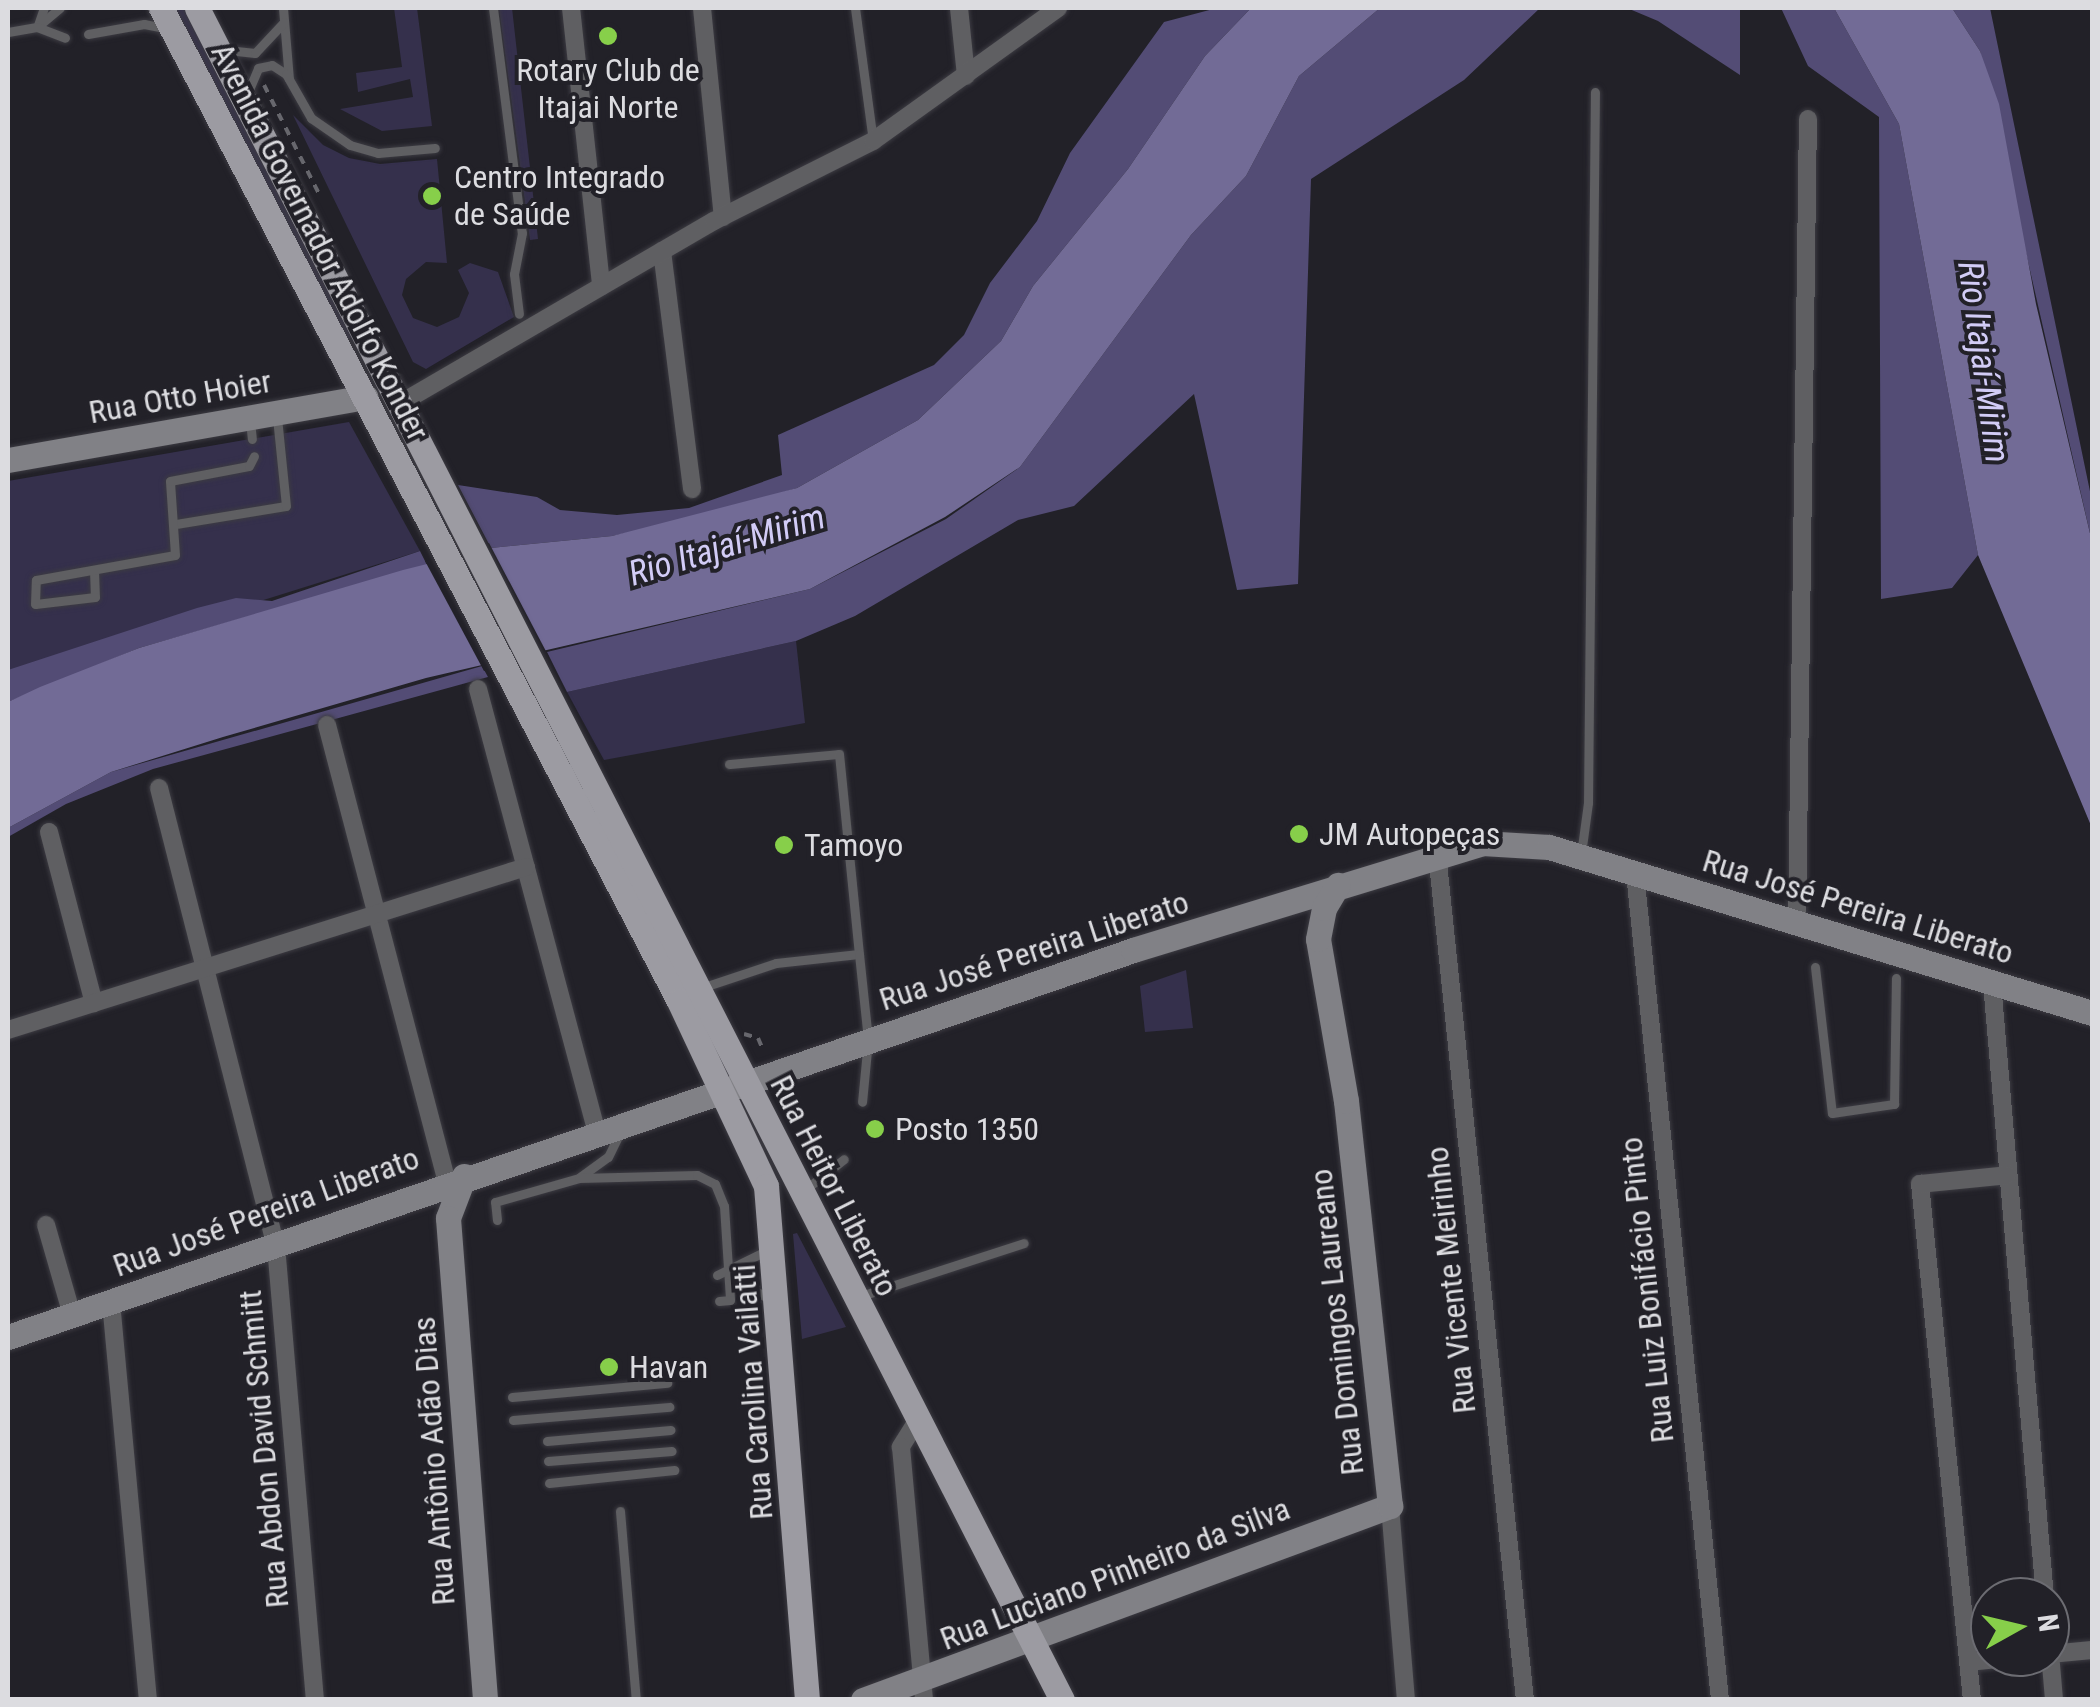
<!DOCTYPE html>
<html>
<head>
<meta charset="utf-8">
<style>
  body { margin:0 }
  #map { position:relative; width:2100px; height:1707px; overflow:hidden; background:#222128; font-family:"Roboto Condensed",sans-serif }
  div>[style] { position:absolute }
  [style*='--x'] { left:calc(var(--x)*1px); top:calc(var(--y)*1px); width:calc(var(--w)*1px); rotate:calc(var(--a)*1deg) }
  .green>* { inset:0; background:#35304c }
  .forest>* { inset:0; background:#534c75 }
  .water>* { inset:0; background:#726b96 }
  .pier>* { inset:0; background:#222128 }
  .path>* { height:4px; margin-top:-2px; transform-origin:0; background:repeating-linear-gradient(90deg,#67676d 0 8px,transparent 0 16px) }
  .roads { filter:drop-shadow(0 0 2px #3c3b42) drop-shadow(0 0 2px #3c3b42) }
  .lane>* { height:9px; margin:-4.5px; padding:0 4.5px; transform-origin:4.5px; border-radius:4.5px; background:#5f5f62 }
  .street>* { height:18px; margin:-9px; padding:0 9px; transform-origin:9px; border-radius:9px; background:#5f5f62 }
  .secondary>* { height:25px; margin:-12.5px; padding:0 12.5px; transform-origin:12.5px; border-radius:12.5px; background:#818186 }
  .primary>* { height:25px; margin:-12.5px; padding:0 12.5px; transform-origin:12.5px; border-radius:12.5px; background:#9c9ba2 }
  .dots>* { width:28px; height:28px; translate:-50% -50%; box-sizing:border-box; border:5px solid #222128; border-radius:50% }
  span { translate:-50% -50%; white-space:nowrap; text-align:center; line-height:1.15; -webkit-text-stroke:8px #222128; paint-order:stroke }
  .poi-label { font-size:32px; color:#dcdce0 }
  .left { translate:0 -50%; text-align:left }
  .street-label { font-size:32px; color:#dcdce0 }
  .water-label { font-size:35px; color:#d2ccf6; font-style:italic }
  .frame { position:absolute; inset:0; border:10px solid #dcdce0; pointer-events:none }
  .north { position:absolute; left:1970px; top:1577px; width:100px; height:100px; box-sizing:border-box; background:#222128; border:2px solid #6c6c72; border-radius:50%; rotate:82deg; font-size:28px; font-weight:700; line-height:40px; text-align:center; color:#dcdce0 }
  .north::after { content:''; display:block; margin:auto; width:35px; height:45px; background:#87cf4a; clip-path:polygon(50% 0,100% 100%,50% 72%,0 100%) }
</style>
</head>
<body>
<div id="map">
  <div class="green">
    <i style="clip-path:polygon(173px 8px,186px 8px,357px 334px,346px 340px)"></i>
    <i style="clip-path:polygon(394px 8px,417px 8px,432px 126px,382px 131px,340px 109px,413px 97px,410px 79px,358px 92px,356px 73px,402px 67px)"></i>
    <i style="clip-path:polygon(499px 8px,512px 8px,538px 239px,530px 240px)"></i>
    <i style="clip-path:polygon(293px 115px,323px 145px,349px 158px,380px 164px,437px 159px,447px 263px,426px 262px,406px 279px,402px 295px,413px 318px,437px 327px,459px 317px,469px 293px,458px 270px,470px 263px,498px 272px,514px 317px,426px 369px,413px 362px)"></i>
    <i style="clip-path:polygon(349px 422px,420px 551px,8px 680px,8px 481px)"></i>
    <i style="clip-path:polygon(796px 641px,805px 723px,604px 760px,567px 692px)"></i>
    <i style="clip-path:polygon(1186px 970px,1193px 1028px,1145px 1032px,1140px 986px)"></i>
    <i style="clip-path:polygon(797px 1233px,846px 1327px,802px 1339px,793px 1234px)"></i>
  </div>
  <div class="forest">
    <i style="clip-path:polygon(1217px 8px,1251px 8px,1205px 56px,1128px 169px,1033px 286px,1001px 341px,918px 420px,797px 488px,702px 517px,612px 536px,491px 548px,458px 485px,537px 497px,560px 510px,617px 515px,689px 508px,782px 475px,778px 435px,934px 365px,964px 335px,990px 283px,1037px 221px,1070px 153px,1164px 22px)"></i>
    <i style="clip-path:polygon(1380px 8px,1540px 8px,1464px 80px,1311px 179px,1298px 584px,1237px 590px,1194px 394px,1074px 506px,1018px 520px,855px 616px,796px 641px,567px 692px,547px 652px,810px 589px,946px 519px,1020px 467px,1191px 235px,1246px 176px,1299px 76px)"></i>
    <i style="clip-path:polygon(1627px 8px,1740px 8px,1740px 75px,1658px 21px)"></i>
    <i style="clip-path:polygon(1781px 8px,1834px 8px,1899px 124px,1978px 555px,1952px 588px,1881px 599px,1879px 117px,1808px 66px)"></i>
    <i style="clip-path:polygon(1952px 8px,1990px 8px,2092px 501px,2092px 542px,1980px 51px)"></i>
    <i style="clip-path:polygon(420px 551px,427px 565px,139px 648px,8px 702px,8px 670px,197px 608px,236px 598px,272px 601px)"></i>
    <i style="clip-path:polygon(482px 666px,488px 677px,153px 769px,66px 804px,8px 837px,8px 828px,111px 772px)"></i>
  </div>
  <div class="water">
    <i style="clip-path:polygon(1251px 8px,1380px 8px,1299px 76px,1246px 176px,1191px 235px,1020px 467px,945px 517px,810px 589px,426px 678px,223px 737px,111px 772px,8px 828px,8px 702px,40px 687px,139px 648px,403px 570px,491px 548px,612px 536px,797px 488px,918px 420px,1001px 341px,1033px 286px,1128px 169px,1205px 56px)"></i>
    <i style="clip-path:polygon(1834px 8px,1952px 8px,1980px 51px,1999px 104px,2036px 304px,2092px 542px,2092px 828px,1978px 555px,1899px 124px)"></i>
  </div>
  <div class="pier">
    <i style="clip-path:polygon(489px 543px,549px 657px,484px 671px,425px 561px)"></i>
  </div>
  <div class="path">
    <i style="--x:264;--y:85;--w:124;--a:63.2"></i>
    <i style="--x:744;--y:1034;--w:15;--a:16"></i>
    <i style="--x:758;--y:1038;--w:15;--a:67"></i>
  </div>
  <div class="roads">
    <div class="lane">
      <i style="--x:283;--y:8;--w:71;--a:85.2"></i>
      <i style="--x:493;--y:8;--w:227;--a:82.7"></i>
      <i style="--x:522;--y:233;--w:42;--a:101"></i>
      <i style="--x:514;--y:274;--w:40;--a:82.9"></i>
      <i style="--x:855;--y:8;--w:134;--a:82.3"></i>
      <i style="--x:38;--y:25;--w:18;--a:-71"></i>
      <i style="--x:37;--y:27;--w:30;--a:-40"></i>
      <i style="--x:8;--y:32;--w:29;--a:-10"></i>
      <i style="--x:37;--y:27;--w:30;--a:21"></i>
      <i style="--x:88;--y:34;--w:57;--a:-10.1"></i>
      <i style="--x:144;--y:24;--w:20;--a:11"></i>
      <i style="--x:227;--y:50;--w:28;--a:6"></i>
      <i style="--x:255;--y:53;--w:42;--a:-46.9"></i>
      <i style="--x:248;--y:92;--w:26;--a:-67"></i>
      <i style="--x:258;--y:68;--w:14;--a:-12"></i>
      <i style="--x:272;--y:65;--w:17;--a:33"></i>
      <i style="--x:286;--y:74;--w:51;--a:60.4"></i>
      <i style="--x:311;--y:118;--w:47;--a:34.7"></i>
      <i style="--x:350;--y:145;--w:29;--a:16"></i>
      <i style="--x:378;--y:153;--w:57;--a:-5"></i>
      <i style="--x:250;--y:421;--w:18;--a:84"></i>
      <i style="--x:176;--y:524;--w:111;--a:-9.3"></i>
      <i style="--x:286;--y:506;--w:89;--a:-95.8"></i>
      <i style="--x:94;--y:570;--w:27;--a:88"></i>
      <i style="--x:95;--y:597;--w:60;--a:173.3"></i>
      <i style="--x:35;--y:604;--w:24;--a:-88"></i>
      <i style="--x:36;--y:580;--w:141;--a:-10.2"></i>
      <i style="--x:175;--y:555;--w:74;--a:-93.9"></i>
      <i style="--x:170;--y:481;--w:80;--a:-10.8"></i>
      <i style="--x:249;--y:466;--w:11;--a:-63"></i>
      <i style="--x:729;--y:764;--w:110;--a:-5.2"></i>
      <i style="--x:839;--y:754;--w:201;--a:84.3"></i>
      <i style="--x:1581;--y:854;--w:51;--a:-82.2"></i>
      <i style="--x:1588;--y:803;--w:711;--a:-89.44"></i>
      <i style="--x:1815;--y:967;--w:147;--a:83.4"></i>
      <i style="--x:1832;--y:1113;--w:63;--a:-8.3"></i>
      <i style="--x:1894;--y:1104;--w:126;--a:-89.1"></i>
      <i style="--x:701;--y:988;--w:79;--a:-18.4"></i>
      <i style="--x:776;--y:963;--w:83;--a:-6.2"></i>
      <i style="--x:859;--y:954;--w:86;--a:84"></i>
      <i style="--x:868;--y:1040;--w:62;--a:95.5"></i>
      <i style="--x:580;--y:1177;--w:34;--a:-36"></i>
      <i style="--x:608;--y:1157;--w:30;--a:-64"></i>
      <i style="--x:806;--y:1189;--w:48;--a:-38.3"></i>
      <i style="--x:497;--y:1220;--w:18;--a:-96"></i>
      <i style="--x:495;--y:1202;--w:87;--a:-15.9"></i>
      <i style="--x:579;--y:1178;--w:118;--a:-1.5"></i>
      <i style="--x:697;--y:1175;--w:20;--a:27"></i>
      <i style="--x:715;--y:1184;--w:24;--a:68"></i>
      <i style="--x:724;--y:1206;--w:94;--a:86.3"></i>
      <i style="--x:730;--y:1300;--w:11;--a:175"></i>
      <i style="--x:717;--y:1275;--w:55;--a:-26.1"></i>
      <i style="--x:729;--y:1275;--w:47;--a:31"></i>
      <i style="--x:861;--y:1296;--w:171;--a:-18"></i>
      <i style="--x:512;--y:1397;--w:156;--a:-5.2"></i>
      <i style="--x:513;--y:1420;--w:157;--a:-4.8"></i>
      <i style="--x:547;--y:1441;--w:124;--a:-5.1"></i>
      <i style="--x:548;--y:1461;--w:124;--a:-4.6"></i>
      <i style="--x:549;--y:1483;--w:126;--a:-5.9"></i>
      <i style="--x:620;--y:1511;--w:190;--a:85.2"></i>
    </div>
    <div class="street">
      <i style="--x:571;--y:8;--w:280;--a:83.8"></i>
      <i style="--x:702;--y:8;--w:210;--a:84.3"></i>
      <i style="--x:959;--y:8;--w:68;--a:84.1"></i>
      <i style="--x:662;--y:251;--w:240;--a:82.8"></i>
      <i style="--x:401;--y:403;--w:362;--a:-30.2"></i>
      <i style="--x:714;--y:221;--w:178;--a:-26.7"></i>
      <i style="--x:873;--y:141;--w:228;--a:-35.7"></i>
      <i style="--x:478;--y:689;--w:460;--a:75"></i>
      <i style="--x:327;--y:725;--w:472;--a:75.3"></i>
      <i style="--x:159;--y:788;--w:473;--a:75.7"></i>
      <i style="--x:276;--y:1246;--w:456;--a:85.1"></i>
      <i style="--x:49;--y:832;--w:177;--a:75.3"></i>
      <i style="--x:1437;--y:853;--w:852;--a:84.07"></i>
      <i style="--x:1635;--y:873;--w:831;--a:84.13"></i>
      <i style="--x:1797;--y:922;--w:803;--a:-89.22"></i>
      <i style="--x:1992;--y:983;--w:616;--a:85.07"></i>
      <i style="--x:8;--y:1030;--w:543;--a:-17.47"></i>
      <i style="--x:46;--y:1225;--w:94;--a:73.9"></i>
      <i style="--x:111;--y:1302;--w:400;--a:84.7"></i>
      <i style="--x:917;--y:1421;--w:31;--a:122"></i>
      <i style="--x:901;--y:1447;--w:254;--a:84.8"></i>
      <i style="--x:1390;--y:1506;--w:195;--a:85.3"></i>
      <i style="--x:2050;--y:1653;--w:47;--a:85.1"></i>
      <i style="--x:2050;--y:1654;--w:42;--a:-5.4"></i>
      <i style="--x:1968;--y:1662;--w:50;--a:-5.7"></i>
      <i style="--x:1972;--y:1700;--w:519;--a:-95.75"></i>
      <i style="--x:1920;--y:1184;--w:88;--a:-5.8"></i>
    </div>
    <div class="secondary">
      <i style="--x:8;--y:460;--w:363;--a:-10"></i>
      <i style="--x:464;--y:1176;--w:45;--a:110.9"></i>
      <i style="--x:448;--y:1218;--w:483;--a:85.6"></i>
      <i style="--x:8;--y:1337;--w:1190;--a:-18.98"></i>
      <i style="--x:1133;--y:950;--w:365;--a:-17"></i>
      <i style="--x:1482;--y:843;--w:67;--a:3.4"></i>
      <i style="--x:1549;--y:847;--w:568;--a:17"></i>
      <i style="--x:863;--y:1700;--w:562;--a:-20.21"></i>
      <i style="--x:1390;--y:1506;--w:407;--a:-96.2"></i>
      <i style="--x:1346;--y:1101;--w:164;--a:-99.8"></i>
      <i style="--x:1318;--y:939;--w:32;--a:-79"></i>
      <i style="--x:1324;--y:908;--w:27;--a:-59"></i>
    </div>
    <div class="primary">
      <i style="--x:161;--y:8;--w:1120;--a:62.45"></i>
      <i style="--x:679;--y:1001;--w:204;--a:64.8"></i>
      <i style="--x:766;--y:1186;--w:516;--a:85.44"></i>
      <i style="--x:197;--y:8;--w:1900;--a:62.92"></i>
    </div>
  </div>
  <div class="dots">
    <i style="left:608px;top:36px;background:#87cf4a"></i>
    <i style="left:432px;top:196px;background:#87cf4a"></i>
    <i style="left:1299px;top:834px;background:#87cf4a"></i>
    <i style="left:784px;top:845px;background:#87cf4a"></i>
    <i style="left:875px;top:1129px;background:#87cf4a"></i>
    <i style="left:609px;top:1367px;background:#87cf4a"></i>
  </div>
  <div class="poi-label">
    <span style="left:608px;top:89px">Rotary Club de<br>Itajai Norte</span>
    <span class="left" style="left:454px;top:196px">Centro Integrado<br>de Saúde</span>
    <span class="left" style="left:1319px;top:834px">JM Autopeças</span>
    <span class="left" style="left:804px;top:845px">Tamoyo</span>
    <span class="left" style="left:895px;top:1129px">Posto 1350</span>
    <span class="left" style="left:629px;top:1367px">Havan</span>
  </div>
  <div class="street-label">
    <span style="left:320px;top:242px;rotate:63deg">Avenida Governador Adolfo Konder</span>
    <span style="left:180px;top:397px;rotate:-10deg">Rua Otto Hoier</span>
    <span style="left:1858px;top:907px;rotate:17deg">Rua José Pereira Liberato</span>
    <span style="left:1034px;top:951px;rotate:-18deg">Rua José Pereira Liberato</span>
    <span style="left:834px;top:1186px;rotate:63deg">Rua Heitor Liberato</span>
    <span style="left:266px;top:1212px;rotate:-20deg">Rua José Pereira Liberato</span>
    <span style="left:1451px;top:1280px;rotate:-96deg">Rua Vicente Meirinho</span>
    <span style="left:1647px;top:1290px;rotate:-96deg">Rua Luiz Bonifácio Pinto</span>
    <span style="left:1337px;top:1322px;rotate:-96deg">Rua Domingos Laureano</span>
    <span style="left:753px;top:1392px;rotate:-94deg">Rua Carolina Vailatti</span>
    <span style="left:264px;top:1449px;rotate:-95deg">Rua Abdon David Schmitt</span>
    <span style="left:434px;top:1461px;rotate:-94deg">Rua Antônio Adão Dias</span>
    <span style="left:1115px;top:1574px;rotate:-21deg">Rua Luciano Pinheiro da Silva</span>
  </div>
  <div class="water-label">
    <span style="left:1983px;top:362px;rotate:82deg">Rio Itajaí-Mirim</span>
    <span style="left:727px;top:546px;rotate:-17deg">Rio Itajaí-Mirim</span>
  </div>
  <div class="frame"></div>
  <div class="north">N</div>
</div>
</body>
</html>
